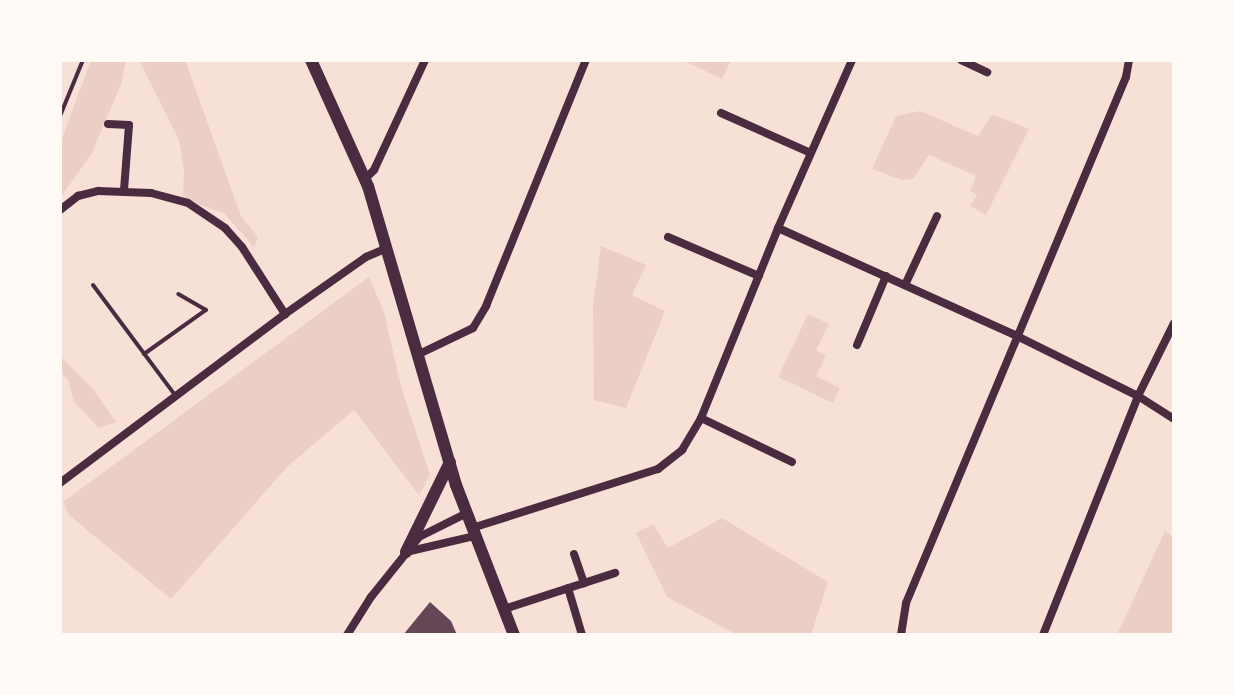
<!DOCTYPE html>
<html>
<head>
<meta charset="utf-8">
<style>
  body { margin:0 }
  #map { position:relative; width:1234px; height:695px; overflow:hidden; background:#f7e1d7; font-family:"IBM Plex Sans",sans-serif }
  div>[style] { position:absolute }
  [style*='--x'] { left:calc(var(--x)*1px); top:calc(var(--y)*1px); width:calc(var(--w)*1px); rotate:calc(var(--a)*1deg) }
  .green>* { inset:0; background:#ebcfc5 }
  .building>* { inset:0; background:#644757 }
  .service>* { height:4px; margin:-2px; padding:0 2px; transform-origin:2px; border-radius:2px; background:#4a2c40 }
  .minor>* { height:8px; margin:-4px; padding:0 4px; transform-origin:4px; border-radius:4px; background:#4a2c40 }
  .secondary>* { height:12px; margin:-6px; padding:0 6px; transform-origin:6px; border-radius:6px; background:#4a2c40 }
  span { translate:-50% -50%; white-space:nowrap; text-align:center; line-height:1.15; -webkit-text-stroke:8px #fffaf5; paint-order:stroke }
  .frame { position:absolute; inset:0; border:62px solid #fffaf5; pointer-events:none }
</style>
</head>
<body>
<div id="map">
  <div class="green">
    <i style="clip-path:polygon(91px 60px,126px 60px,122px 82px,91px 155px,60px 198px,60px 144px)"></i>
    <i style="clip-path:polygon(139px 60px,185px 60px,241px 216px,258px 237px,254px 247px,224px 213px,183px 199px,184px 171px,179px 140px)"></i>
    <i style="clip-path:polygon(682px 60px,731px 60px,722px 79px)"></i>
    <i style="clip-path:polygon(920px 111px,978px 136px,992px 114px,1029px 129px,986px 215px,970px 206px,977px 195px,970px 191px,976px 176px,929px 155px,913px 179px,902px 180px,872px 169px,896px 116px)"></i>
    <i style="clip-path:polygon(601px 246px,646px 265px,632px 295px,665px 311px,626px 408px,594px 400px,593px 306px)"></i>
    <i style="clip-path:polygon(369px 277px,384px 312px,401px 386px,430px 475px,419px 495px,354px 410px,287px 467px,171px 599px,70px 516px,63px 502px)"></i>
    <i style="clip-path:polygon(808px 314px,829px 324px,816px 350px,826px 356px,816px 376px,840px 388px,833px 403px,778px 377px)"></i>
    <i style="clip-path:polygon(60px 356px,93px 389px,116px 422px,99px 428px,74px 402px,68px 380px,60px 372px)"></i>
    <i style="clip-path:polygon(722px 518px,828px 582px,811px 635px,737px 635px,667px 597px,636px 533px,653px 524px,668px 548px)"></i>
    <i style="clip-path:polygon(1165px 531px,1174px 538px,1174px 635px,1117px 635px)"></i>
  </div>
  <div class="building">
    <i style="clip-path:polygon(430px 602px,451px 621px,457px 635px,403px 635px)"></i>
  </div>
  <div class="service">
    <i style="--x:60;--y:116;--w:61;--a:-67.7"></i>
    <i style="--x:93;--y:285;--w:137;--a:53.3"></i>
    <i style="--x:144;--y:354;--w:76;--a:-35.4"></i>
    <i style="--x:206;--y:310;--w:32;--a:-150"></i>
  </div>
  <div class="minor">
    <i style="--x:961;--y:60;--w:29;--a:25"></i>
    <i style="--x:721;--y:113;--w:98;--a:24"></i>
    <i style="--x:108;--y:124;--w:21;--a:3"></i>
    <i style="--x:129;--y:125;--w:65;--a:94.4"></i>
    <i style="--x:365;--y:179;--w:13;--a:-45"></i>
    <i style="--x:374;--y:170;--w:121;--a:-65.1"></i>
    <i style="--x:60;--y:210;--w:23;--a:-38"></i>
    <i style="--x:78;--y:196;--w:21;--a:-14"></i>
    <i style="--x:98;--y:191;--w:53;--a:2.2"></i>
    <i style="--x:151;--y:193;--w:38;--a:15"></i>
    <i style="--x:188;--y:203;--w:45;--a:34"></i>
    <i style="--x:225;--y:228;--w:25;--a:48"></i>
    <i style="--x:242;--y:247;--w:80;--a:57.3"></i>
    <i style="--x:778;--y:228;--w:260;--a:24.3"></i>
    <i style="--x:1015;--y:335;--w:137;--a:26.4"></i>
    <i style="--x:1138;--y:396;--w:43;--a:32.6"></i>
    <i style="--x:668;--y:237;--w:99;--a:23.2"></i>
    <i style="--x:905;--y:285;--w:76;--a:-65.1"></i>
    <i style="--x:857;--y:345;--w:75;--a:-67.2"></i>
    <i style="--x:417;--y:355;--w:62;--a:-25.7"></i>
    <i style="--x:473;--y:328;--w:26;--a:-59"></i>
    <i style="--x:486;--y:306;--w:266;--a:-67.9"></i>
    <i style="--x:701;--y:418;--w:101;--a:25.8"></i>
    <i style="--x:60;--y:483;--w:281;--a:-36.9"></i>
    <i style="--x:285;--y:314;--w:99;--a:-35.1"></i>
    <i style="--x:366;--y:257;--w:23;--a:-23"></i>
    <i style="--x:472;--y:528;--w:195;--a:-17.6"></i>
    <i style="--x:658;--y:469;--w:31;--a:-38"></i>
    <i style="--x:682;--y:450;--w:37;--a:-59"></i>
    <i style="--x:701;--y:418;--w:205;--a:-67.9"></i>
    <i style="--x:778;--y:228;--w:184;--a:-66.2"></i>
    <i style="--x:406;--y:552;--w:71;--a:-13.1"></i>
    <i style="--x:574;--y:554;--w:31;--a:71"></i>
    <i style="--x:568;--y:588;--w:49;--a:73.4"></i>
    <i style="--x:504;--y:609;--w:117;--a:-18"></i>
    <i style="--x:347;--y:635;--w:45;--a:-57.7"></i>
    <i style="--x:371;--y:597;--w:77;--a:-51.3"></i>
    <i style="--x:419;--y:537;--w:54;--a:-26.6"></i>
    <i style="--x:901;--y:635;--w:32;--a:-81"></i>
    <i style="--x:906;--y:603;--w:570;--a:-67.3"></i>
    <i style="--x:1126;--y:77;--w:17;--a:-80"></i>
    <i style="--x:1043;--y:635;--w:257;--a:-68.3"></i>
    <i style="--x:1138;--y:396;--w:81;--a:-63.7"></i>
  </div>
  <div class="secondary">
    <i style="--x:311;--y:60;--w:138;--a:65.7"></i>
    <i style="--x:368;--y:186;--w:312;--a:73.6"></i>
    <i style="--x:456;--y:485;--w:161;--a:68.9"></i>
    <i style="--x:406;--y:552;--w:100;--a:-63.9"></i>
  </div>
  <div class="frame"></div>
</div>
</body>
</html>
